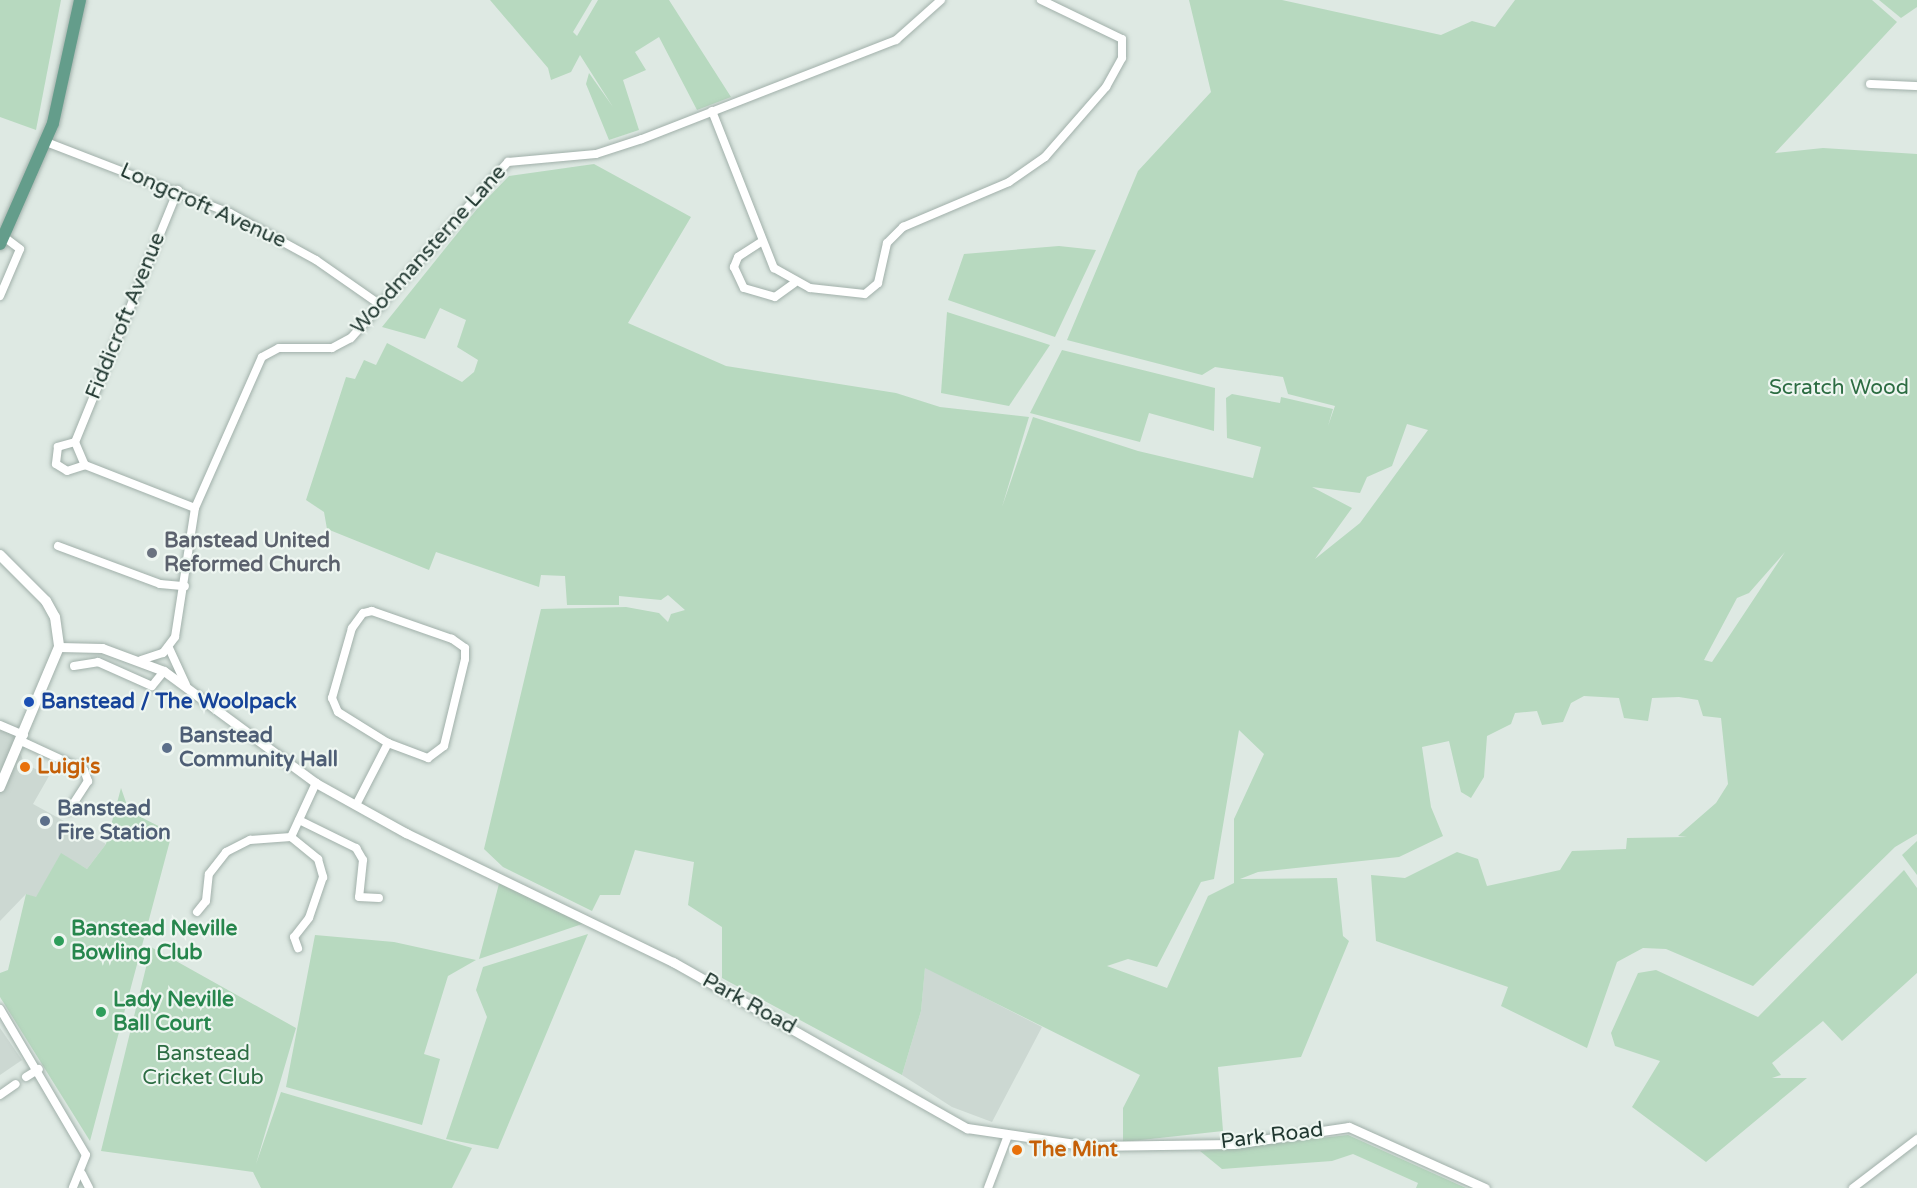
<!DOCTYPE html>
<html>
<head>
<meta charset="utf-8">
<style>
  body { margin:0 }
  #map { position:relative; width:1917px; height:1188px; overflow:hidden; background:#dee9e3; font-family:"Varela Round",sans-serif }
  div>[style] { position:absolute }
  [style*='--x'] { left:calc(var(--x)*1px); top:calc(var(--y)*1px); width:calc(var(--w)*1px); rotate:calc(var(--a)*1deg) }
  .built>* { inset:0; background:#ccd8d2 }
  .green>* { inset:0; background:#b7d9bf }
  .roads { filter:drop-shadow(0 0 2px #a1b0aa) drop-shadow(0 0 2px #a1b0aa) }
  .minor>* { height:8px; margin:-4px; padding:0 4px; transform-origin:4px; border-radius:4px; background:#fff }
  .tertiary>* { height:9px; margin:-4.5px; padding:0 4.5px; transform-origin:4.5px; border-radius:4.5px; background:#fff }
  .secondary>* { height:10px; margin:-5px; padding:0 5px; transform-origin:5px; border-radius:5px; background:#fff }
  .primary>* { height:12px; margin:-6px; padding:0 6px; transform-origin:6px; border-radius:6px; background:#649d8b }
  .dots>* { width:16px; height:16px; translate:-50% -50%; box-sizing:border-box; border:3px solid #eef6f1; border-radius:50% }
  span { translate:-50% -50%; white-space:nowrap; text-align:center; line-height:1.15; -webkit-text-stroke:4.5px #eef6f1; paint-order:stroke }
  .street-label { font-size:21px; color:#203730 }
  .park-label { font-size:21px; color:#2c6c42 }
  .worship-label { font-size:21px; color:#5b616d; font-weight:700 }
  .left { translate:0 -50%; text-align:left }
  .transit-label { font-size:21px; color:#164399; font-weight:700 }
  .service-label { font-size:21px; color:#4e5e75; font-weight:700 }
  .food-label { font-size:21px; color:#c56008; font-weight:700 }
  .leisure-label { font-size:21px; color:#27864d; font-weight:700 }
</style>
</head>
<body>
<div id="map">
  <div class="built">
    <i style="clip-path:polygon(0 729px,14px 735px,24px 763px,49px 776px,33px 804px,106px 844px,87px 869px,61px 854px,36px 898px,26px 894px,0 921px)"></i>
    <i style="clip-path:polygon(925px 967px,1042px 1027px,992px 1122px,952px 1107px,902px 1075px,921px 1011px)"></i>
    <i style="clip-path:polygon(0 1028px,22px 1060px,0 1075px)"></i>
  </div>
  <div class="green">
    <i style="clip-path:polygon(0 0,61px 0,36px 130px,0 117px)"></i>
    <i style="clip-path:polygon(490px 0,592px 0,573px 32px,577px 36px,598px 0,669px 0,731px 97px,697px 110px,659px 37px,635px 52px,646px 70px,623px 80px,639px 130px,609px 140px,586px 84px,589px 73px,613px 107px,580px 55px,571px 72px,551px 80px,548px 68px)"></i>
    <i style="clip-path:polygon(evenodd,1189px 0,1282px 0,1441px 35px,1472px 21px,1495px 27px,1515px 0,1872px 0,1897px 22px,1775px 153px,1823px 148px,1917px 154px,1917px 834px,1895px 847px,1753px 986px,1666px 949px,1643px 948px,1617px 962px,1587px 1048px,1501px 1006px,1508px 987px,1376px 941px,1371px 875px,1405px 878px,1457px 852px,1478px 859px,1487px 886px,1560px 870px,1572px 851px,1626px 849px,1627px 838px,1687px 837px,1678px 836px,1716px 803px,1728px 784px,1721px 718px,1703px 716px,1698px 700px,1679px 697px,1652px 698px,1648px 721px,1624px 718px,1619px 698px,1584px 696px,1571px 703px,1563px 722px,1542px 725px,1537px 711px,1515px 713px,1511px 724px,1487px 736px,1484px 777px,1471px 798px,1461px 792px,1449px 741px,1422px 747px,1431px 807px,1443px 836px,1399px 857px,1258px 872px,1240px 879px,1337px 878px,1343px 936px,1349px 941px,1301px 1057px,1218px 1067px,1223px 1131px,1123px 1142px,1123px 1108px,1140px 1075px,925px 968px,921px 1011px,902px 1075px,722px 978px,722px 927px,688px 905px,694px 862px,635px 850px,620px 895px,600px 895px,592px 911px,503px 867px,484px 849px,541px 609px,626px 607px,659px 613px,668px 622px,671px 614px,685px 610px,668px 595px,661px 600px,619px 596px,619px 605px,567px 605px,565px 576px,541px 575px,539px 587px,436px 552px,429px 570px,327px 529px,324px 512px,306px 500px,346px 377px,355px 379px,364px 360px,376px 365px,387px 343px,462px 382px,474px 372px,478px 360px,457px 347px,466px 320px,440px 308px,425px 339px,382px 327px,477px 209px,509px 176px,594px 164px,691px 217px,628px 323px,726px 366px,896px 393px,940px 407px,1029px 417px,1002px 507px,1033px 417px,1138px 451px,1253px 478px,1261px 447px,1227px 438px,1226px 398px,1232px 394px,1280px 403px,1281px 397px,1333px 409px,1328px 426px,1335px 406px,1288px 394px,1283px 377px,1215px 367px,1202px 375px,1067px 340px,1138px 171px,1211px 92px,1189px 0,1407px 424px,1428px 430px,1360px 523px,1315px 559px,1352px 508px,1312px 487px,1360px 493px,1367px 477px,1392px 466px,1407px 424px,1189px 0,1785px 552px,1712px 662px,1704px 660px,1737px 598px,1749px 593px,1785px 552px,1189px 0,1239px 730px,1264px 754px,1234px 819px,1234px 883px,1208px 896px,1167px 988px,1107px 966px,1128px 959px,1157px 967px,1201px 882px,1214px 879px,1239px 730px)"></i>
    <i style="clip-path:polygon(1879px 0,1917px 0,1917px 7px,1901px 18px)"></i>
    <i style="clip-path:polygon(1059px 246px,1096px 250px,1055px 337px,948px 300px,964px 254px)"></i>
    <i style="clip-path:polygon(947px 312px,1050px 345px,1009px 406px,941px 393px)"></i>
    <i style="clip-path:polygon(1062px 350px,1215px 388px,1214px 431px,1149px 413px,1140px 442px,1030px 413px)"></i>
    <i style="clip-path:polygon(121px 788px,129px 811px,172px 833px,90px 1141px,0 997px,0 973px,8px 970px,26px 894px,36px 897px,61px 853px,87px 869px,106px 844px)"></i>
    <i style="clip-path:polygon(1917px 841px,1917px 875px,1902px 855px)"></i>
    <i style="clip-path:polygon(1904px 870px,1917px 888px,1917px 973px,1842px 1041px,1823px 1021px,1772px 1063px,1781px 1075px,1772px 1078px,1807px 1078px,1706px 1162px,1632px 1107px,1660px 1061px,1615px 1046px,1611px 1033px,1638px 973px,1656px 970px,1758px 1017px)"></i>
    <i style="clip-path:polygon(500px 880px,585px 923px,479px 959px)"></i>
    <i style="clip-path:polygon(588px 934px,498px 1149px,446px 1139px,487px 1017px,476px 990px,483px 967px)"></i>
    <i style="clip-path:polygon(315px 935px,394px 942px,476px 960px,448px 976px,424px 1054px,440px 1059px,422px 1125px,286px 1087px)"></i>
    <i style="clip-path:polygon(151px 947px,296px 1028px,256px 1164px,281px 1092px,472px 1148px,452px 1188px,261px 1188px,253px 1172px,101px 1151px)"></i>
    <i style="clip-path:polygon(1348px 1135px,1466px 1188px,1416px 1188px,1418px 1183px,1353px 1154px,1332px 1161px,1222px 1169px,1200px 1151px)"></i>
  </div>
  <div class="roads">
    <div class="minor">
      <i style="--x:1870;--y:84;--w:47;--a:2.4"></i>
      <i style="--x:712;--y:111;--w:169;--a:68.5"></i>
      <i style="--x:774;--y:268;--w:41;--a:29.1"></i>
      <i style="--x:810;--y:288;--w:55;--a:6.2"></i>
      <i style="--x:865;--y:294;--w:17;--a:-40"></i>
      <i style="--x:878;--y:283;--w:41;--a:-77.3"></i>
      <i style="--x:887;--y:243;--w:23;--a:-45"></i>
      <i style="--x:903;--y:227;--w:115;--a:-23"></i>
      <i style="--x:1009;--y:182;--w:44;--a:-34.8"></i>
      <i style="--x:1045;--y:157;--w:93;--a:-48.9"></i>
      <i style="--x:1106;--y:87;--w:33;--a:-61"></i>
      <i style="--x:1122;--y:58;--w:19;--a:-90"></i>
      <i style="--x:1122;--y:39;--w:90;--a:-154.3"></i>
      <i style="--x:46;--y:142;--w:197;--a:21.1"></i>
      <i style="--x:230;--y:213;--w:98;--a:28.7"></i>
      <i style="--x:316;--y:260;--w:80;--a:34.9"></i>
      <i style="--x:178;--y:190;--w:272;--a:112.2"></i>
      <i style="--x:75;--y:442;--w:25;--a:67"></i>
      <i style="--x:85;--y:465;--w:118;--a:21.4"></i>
      <i style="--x:761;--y:242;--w:27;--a:147"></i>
      <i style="--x:738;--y:257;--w:11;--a:112"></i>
      <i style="--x:734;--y:267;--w:23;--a:65"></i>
      <i style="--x:744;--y:288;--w:32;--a:16"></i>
      <i style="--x:775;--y:297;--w:24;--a:-36"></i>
      <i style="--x:0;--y:296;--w:51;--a:-66.9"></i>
      <i style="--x:20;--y:249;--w:20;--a:-143"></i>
      <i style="--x:75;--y:442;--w:18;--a:164"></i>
      <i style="--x:58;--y:447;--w:17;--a:97"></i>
      <i style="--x:56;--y:464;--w:13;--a:32"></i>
      <i style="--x:67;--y:471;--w:19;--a:-18"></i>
      <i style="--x:58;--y:546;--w:109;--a:20.4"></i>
      <i style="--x:160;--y:584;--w:25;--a:5"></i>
      <i style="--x:169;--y:648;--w:41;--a:65.3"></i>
      <i style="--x:141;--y:660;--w:23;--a:-18"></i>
      <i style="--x:163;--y:653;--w:20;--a:-53"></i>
      <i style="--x:175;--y:637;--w:131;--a:-81.2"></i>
      <i style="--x:195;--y:508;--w:165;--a:-66.1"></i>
      <i style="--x:262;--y:357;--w:19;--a:-28"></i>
      <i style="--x:279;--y:348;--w:53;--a:0"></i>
      <i style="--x:332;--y:348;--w:21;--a:-28"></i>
      <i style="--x:351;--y:338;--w:236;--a:-48.3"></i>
      <i style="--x:508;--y:162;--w:88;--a:-5.2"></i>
      <i style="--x:596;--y:154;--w:48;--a:-18.1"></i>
      <i style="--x:642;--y:139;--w:273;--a:-21.3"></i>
      <i style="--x:896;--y:40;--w:60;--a:-41.6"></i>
      <i style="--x:74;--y:666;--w:24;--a:-9"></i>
      <i style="--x:98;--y:662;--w:59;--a:24"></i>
      <i style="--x:152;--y:686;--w:19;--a:-51"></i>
      <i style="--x:0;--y:725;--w:26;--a:23"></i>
      <i style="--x:21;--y:741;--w:69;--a:24.7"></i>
      <i style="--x:84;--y:770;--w:12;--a:70"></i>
      <i style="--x:88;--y:781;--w:35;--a:123"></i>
      <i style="--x:356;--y:805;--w:70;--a:-62.7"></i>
      <i style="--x:388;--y:743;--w:43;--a:20.6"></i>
      <i style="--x:428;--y:758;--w:20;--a:-37"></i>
      <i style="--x:444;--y:746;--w:89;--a:-76.4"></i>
      <i style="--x:465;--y:659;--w:11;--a:-90"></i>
      <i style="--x:465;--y:648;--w:16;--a:-145"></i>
      <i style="--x:452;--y:639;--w:85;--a:-160.7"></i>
      <i style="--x:372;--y:611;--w:9;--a:167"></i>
      <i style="--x:363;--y:613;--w:19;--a:126"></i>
      <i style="--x:352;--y:628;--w:73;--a:105.9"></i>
      <i style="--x:332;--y:698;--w:15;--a:67"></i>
      <i style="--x:338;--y:712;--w:59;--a:31.8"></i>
      <i style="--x:299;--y:820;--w:64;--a:26.2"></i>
      <i style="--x:356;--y:848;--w:14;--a:60"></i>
      <i style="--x:363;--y:860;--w:37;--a:96"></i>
      <i style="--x:359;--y:897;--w:20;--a:3"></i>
      <i style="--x:291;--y:837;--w:60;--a:-65.2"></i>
      <i style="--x:197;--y:912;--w:14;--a:-51"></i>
      <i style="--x:206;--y:901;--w:27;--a:-84"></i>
      <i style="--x:209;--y:874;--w:28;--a:-52"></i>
      <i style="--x:226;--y:852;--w:27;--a:-27"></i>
      <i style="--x:250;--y:840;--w:41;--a:-4.2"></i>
      <i style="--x:291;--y:837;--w:35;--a:39"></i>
      <i style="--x:318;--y:859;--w:19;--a:74"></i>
      <i style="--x:323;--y:877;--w:43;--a:108.9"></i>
      <i style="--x:309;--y:918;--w:24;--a:128"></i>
      <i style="--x:294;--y:937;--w:12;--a:70"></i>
      <i style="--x:0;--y:1009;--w:169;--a:59.5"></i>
      <i style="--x:86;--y:1155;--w:35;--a:112"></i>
      <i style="--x:26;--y:1077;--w:15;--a:-32"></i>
      <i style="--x:0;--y:1095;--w:19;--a:-35"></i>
      <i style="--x:82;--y:1174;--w:16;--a:63"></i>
      <i style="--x:988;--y:1188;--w:53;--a:-69.2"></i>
      <i style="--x:1853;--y:1188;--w:81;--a:-37.4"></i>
    </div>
    <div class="tertiary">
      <i style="--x:59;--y:647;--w:43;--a:1.3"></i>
      <i style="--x:102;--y:648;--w:66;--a:20.4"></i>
      <i style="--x:164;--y:671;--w:189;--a:36.4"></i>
      <i style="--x:316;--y:783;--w:103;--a:29.1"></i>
      <i style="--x:406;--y:833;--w:297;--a:25.8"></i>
      <i style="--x:673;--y:962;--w:338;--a:29.5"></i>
      <i style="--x:967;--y:1128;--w:123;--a:8.4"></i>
      <i style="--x:1089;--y:1146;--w:145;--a:-0.8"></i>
      <i style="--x:1234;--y:1144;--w:116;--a:-8.4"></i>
      <i style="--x:1349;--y:1127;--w:149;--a:24.2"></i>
    </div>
    <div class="secondary">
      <i style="--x:0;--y:555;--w:65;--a:45"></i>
      <i style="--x:46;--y:601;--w:18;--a:61"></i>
      <i style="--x:55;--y:617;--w:30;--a:82"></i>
      <i style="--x:59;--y:647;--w:152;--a:112.9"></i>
    </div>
    <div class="primary">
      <i style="--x:0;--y:244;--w:132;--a:-66.3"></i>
      <i style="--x:53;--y:123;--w:126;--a:-77.6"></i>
    </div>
  </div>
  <div class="dots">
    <i style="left:152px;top:553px;background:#6b7280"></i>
    <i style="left:29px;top:702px;background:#1a4fb4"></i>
    <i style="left:167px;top:748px;background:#5c6f8a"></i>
    <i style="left:25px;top:767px;background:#e8710a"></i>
    <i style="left:45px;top:821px;background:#5c6f8a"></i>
    <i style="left:59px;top:941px;background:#2e9e5b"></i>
    <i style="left:101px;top:1012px;background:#2e9e5b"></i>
    <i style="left:1017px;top:1150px;background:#e8710a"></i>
  </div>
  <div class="street-label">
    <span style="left:203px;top:206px;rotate:24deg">Longcroft Avenue</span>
    <span style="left:429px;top:250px;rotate:-48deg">Woodmansterne Lane</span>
    <span style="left:126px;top:316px;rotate:-68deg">Fiddicroft Avenue</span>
    <span style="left:749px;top:1004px;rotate:29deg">Park Road</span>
    <span style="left:1272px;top:1136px;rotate:-7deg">Park Road</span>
  </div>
  <div class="park-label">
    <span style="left:1839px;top:388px">Scratch Wood</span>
    <span style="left:203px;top:1066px">Banstead<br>Cricket Club</span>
  </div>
  <div class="worship-label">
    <span class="left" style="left:164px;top:553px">Banstead United<br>Reformed Church</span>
  </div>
  <div class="transit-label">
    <span class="left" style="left:41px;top:702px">Banstead / The Woolpack</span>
  </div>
  <div class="service-label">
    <span class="left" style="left:179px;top:748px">Banstead<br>Community Hall</span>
    <span class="left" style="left:57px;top:821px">Banstead<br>Fire Station</span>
  </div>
  <div class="food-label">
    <span class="left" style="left:37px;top:767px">Luigi's</span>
    <span class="left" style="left:1029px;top:1150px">The Mint</span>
  </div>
  <div class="leisure-label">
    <span class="left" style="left:71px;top:941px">Banstead Neville<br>Bowling Club</span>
    <span class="left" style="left:113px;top:1012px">Lady Neville<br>Ball Court</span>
  </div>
</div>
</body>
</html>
